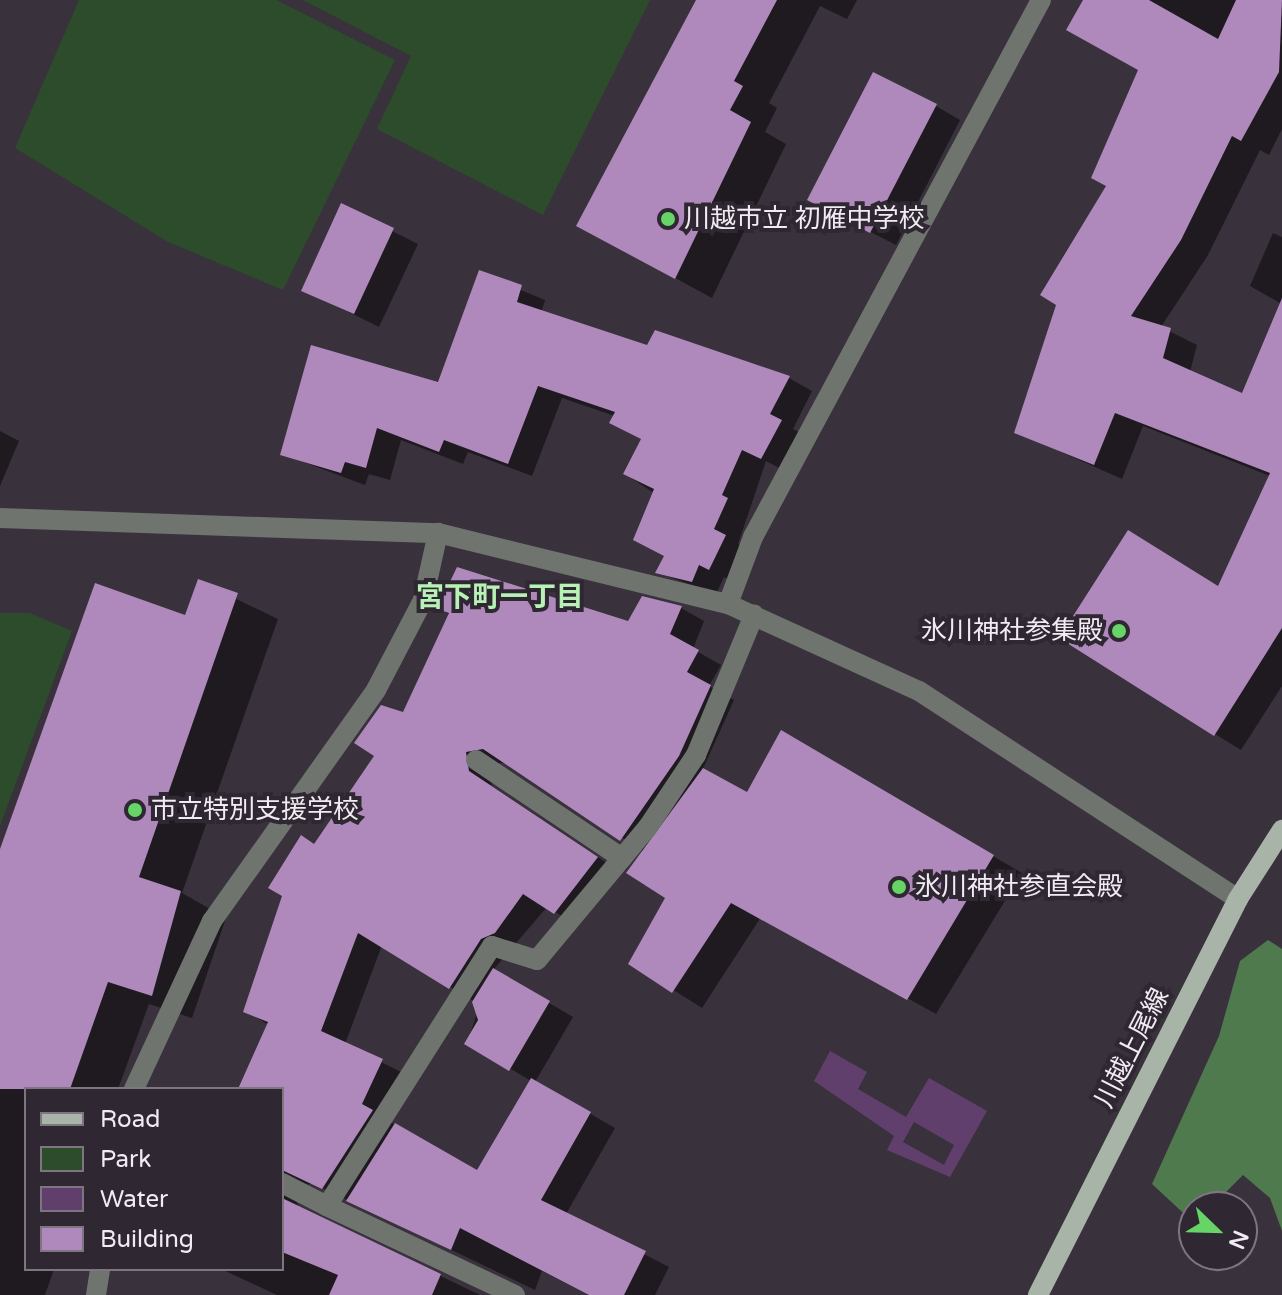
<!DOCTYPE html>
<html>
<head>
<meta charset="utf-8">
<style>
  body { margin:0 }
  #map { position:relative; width:1282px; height:1295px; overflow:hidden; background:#39313c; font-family:"Varela Round","Noto Sans JP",sans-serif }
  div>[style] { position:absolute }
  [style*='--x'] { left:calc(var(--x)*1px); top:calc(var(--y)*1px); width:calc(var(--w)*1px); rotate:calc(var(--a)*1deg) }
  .green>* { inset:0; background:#2c4c2c }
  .forest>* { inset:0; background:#4f7a4e }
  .water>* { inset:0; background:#613f6c }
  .shadow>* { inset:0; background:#0007 }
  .building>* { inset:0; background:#af89bc }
  .minor>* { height:20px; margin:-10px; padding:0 10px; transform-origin:10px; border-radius:10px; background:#6f746f }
  .major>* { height:20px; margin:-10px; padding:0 10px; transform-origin:10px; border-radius:10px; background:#a9b4a8 }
  .dots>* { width:22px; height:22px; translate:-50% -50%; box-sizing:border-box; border:4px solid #2f2732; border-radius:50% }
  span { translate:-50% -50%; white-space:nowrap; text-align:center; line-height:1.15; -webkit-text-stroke:8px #2f2732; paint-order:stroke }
  .poi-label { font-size:26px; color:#f1ebf3 }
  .left { translate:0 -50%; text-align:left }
  .right { translate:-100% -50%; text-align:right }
  .street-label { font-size:26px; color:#f1ebf3 }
  .neighbourhood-label { font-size:28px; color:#b7f1b5; font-weight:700 }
  .legend { position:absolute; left:24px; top:1087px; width:260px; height:184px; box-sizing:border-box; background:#2f2732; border:2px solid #7d757f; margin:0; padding:10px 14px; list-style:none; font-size:24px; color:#f1ebf3 }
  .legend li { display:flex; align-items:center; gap:16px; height:40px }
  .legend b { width:40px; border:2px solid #7d757f }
  .north { position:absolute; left:1178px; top:1191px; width:80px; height:80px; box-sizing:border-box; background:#2f2732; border:2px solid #7d757f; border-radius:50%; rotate:113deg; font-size:22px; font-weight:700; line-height:32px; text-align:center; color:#f1ebf3 }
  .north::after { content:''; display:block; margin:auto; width:28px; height:36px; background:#66d467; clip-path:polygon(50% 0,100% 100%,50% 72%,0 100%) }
</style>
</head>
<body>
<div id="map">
  <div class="green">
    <i style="clip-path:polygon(79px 0,276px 0,395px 60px,283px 290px,168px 242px,15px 148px)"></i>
    <i style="clip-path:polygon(303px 0,650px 0,543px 215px,377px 129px,411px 56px)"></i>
    <i style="clip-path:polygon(0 613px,30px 613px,72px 631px,0 826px)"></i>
  </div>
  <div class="forest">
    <i style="clip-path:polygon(1268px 940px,1282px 949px,1282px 1231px,1270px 1198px,1243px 1175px,1211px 1207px,1194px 1207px,1194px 1223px,1152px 1184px,1219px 1036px,1240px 961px)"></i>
  </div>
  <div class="water">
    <i style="clip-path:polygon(evenodd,830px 1051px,867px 1072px,858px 1089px,906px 1117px,929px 1078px,987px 1111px,950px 1177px,887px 1150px,894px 1136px,814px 1081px,830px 1051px,914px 1122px,954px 1145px,944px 1165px,903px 1142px,914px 1122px)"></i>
  </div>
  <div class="shadow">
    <i style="clip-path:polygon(698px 0,857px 0,847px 19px,820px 6px,769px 103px,777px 108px,765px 132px,786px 144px,712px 298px,614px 245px)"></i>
    <i style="clip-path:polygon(1084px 0,1282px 0,1282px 129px,1269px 155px,1260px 150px,1208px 255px,1161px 327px,1197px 345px,1190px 372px,1243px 396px,1280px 303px,1250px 286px,1273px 233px,1282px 237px,1282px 686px,1241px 750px,1215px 734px,1220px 588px,1270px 476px,1143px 426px,1122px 479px,1016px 432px,1109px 186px,1140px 70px)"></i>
    <i style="clip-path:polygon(936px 106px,960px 120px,896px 245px,834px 213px)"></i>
    <i style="clip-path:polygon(342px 206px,418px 244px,379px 327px,304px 290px)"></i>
    <i style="clip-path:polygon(480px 273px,545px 300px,541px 313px,648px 348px,789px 378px,812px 391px,793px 429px,804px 435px,785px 471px,766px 461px,738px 544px,749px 551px,733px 582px,724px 577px,716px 594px,657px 572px,666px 557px,657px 495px,625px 474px,643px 439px,615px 416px,562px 398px,532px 476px,468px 452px,463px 464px,401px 440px,390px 480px,369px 474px,365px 485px,282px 454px,439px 384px)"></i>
    <i style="clip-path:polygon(0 431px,19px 441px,0 486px)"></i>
    <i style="clip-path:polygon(evenodd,457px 569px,629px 623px,681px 608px,704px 621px,693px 649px,721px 665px,709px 686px,734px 700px,702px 771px,748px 794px,782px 732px,1022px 873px,936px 1014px,761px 917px,702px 1008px,631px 963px,668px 898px,644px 852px,506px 762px,489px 765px,492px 786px,620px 872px,578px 926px,547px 907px,493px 970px,573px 1017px,535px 1082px,615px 1128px,566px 1214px,669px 1267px,655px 1295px,589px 1295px,542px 1271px,535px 1290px,312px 1183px,293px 1191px,299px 1208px,480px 1295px,277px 1295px,221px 1269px,282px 1269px,282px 1089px,241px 1089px,269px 1025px,245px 1011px,315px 846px,405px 714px,450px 615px,439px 608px,457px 569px,382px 945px,480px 1005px,467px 1043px,531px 1081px,478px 1172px,385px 1119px,405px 1074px,345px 1044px,382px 945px)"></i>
    <i style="clip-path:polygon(199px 581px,278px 619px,182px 893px,226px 918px,192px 1018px,149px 1004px,118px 1089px,26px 1089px,26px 1269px,54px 1269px,45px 1295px,0 1295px,0 858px,186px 617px)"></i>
  </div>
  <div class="building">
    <i style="clip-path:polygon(696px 0,777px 0,734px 81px,743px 86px,730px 110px,751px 122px,675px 279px,576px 226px)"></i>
    <i style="clip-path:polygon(1083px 0,1149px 0,1218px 39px,1236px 0,1282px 0,1279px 72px,1241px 141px,1232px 136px,1181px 240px,1131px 316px,1171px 328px,1163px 358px,1242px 393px,1282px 298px,1282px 628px,1214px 736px,1059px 638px,1128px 530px,1218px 586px,1270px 473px,1115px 413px,1094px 465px,1014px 433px,1056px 305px,1040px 295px,1106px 186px,1091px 178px,1138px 70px,1066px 30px)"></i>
    <i style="clip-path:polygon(873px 72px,937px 104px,870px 233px,807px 200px)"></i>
    <i style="clip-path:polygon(341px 203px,394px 228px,354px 314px,301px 291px)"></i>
    <i style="clip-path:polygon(479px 270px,522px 285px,517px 302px,647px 345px,655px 330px,790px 376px,770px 414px,782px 420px,761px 459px,742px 450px,722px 495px,728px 498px,714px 529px,726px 535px,709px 570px,699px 565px,692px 582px,655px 573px,664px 556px,633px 540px,654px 489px,623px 474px,641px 439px,609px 423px,615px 412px,538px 386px,508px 464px,444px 440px,439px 452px,377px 428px,366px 468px,345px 462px,341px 473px,280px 455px,311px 345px,438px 382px)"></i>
    <i style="clip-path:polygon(457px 567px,628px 621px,642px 596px,682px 606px,670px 634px,699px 650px,687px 672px,711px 685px,679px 756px,620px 841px,483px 749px,466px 752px,469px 771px,598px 857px,554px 914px,523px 894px,495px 933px,481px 939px,449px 989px,358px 933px,321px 1031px,383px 1059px,362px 1104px,373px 1110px,322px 1189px,282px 1170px,282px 1089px,238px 1089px,268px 1022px,243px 1012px,282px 896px,268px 888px,301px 835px,314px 844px,374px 756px,354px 743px,381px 705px,403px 712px,449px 613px,437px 609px)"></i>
    <i style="clip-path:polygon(198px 579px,238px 593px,139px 877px,181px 891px,152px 996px,108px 982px,70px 1089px,0 1089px,0 849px,95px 583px,185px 615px)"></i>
    <i style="clip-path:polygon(781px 730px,994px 855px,907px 1000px,731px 903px,672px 993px,628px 964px,665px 898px,626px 873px,703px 768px,747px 792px)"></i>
    <i style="clip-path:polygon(493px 968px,550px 1001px,509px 1071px,464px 1044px,478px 1020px,472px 1002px)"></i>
    <i style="clip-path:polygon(531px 1078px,591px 1112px,541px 1200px,646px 1251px,624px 1295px,589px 1295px,460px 1228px,451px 1250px,346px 1201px,395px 1123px,477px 1170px)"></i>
    <i style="clip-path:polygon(282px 1198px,441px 1274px,432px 1295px,329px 1295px,338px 1275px,282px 1252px)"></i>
  </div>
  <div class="minor">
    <i style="--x:0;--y:518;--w:438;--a:2"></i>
    <i style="--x:438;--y:533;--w:299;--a:13.8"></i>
    <i style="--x:728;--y:604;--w:210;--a:24.5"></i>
    <i style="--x:919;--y:691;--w:381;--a:33.1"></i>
    <i style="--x:728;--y:604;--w:72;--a:-69.5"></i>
    <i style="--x:753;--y:537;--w:609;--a:-61.79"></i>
    <i style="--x:476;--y:760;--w:176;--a:33.9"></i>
    <i style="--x:134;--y:1089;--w:185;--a:-65.1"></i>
    <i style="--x:212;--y:921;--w:283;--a:-54.6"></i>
    <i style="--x:376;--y:690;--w:102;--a:-62.4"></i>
    <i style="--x:423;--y:600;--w:69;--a:-77.4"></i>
    <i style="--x:282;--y:1183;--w:51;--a:27.1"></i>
    <i style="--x:96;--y:1295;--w:26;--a:-81"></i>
    <i style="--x:515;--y:1295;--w:208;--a:-154.7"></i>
    <i style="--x:327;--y:1206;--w:308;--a:-57.6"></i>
    <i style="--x:492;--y:946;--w:47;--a:17.3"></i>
    <i style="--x:537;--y:960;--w:173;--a:-50.2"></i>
    <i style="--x:648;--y:827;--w:87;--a:-56.3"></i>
    <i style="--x:696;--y:755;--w:152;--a:-67.5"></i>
  </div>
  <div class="major">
    <i style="--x:1038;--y:1295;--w:444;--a:-63.2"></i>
    <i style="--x:1238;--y:899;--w:82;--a:-57.5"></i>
  </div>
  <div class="dots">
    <i style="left:668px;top:219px;background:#66d467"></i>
    <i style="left:1119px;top:631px;background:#66d467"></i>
    <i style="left:135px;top:810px;background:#66d467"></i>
    <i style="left:899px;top:887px;background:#66d467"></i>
  </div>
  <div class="poi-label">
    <span class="left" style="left:684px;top:219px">川越市立 初雁中学校</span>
    <span class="right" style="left:1103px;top:631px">氷川神社参集殿</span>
    <span class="left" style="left:151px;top:810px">市立特別支援学校</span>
    <span class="left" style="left:915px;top:887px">氷川神社参直会殿</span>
  </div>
  <div class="street-label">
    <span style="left:1132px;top:1048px;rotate:-63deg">川越上尾線</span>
  </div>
  <div class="neighbourhood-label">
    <span style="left:500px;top:597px">宮下町一丁目</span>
  </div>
  <ul class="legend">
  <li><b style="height:10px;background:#a9b4a8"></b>Road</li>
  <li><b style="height:22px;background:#2c4c2c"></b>Park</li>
  <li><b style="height:22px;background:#613f6c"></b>Water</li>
  <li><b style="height:22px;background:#af89bc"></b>Building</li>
  </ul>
  <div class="north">N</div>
</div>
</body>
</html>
